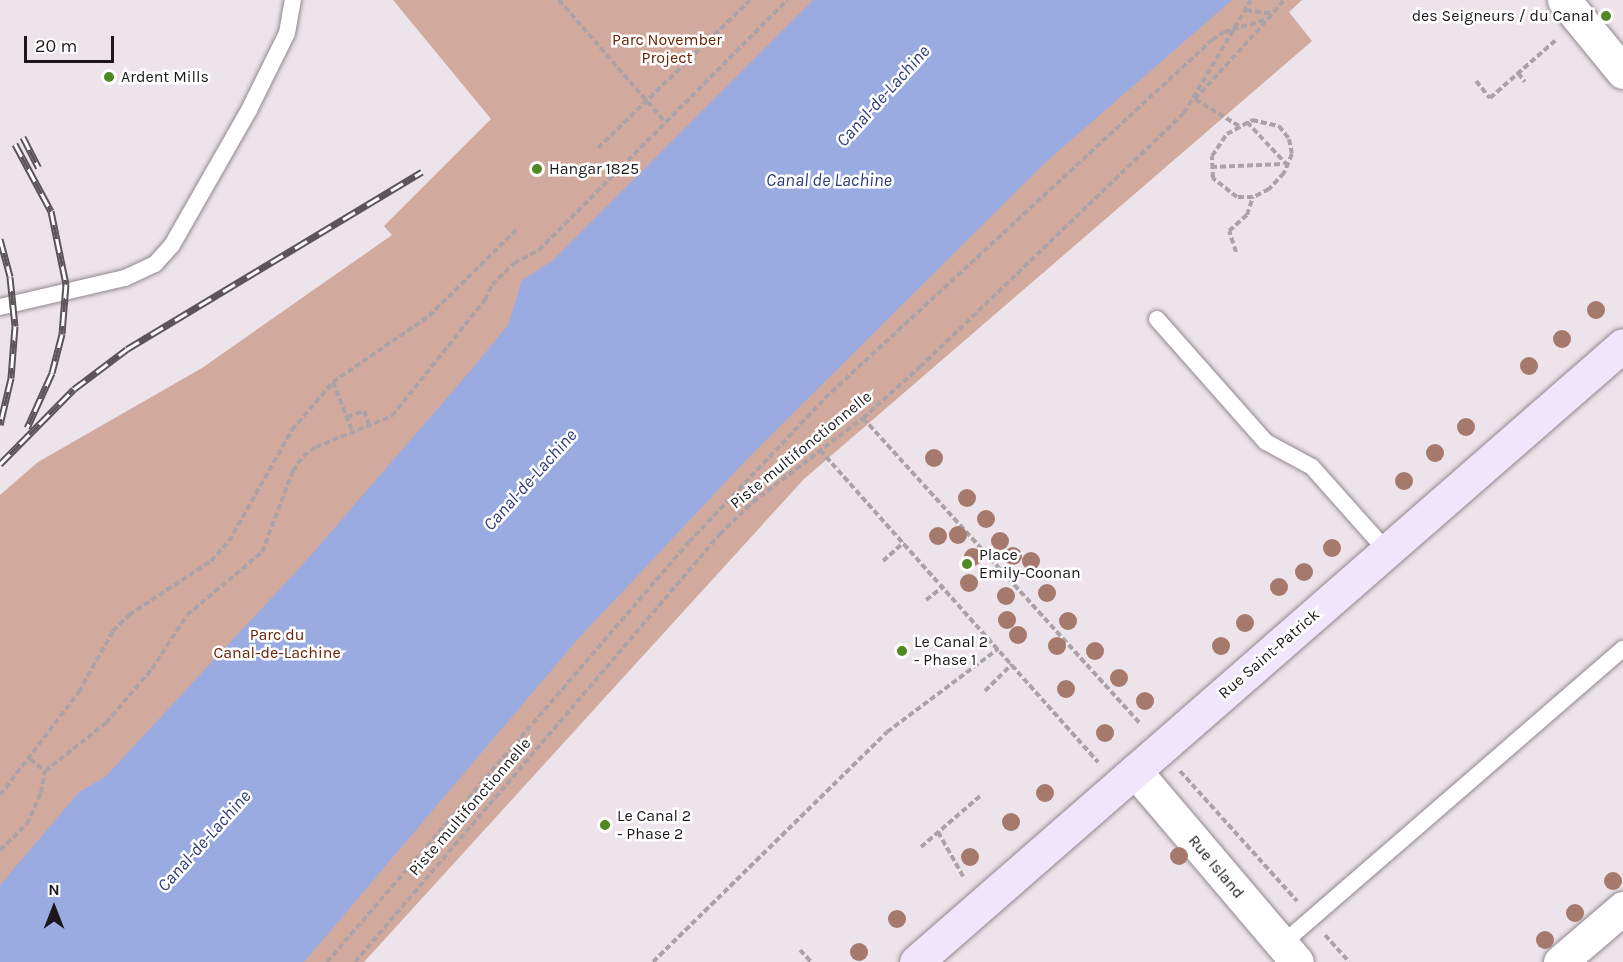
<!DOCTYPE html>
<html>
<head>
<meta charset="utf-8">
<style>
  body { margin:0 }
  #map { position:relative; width:1623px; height:962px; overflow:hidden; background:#ede3ea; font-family:Karla,sans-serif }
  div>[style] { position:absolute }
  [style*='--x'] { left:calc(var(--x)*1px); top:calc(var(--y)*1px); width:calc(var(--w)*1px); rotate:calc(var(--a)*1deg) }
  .green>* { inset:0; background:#d2aa9d }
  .water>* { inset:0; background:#99abe0 }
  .path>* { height:4px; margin-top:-2px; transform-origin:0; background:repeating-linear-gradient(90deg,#aba2a8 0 6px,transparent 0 9px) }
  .roads { filter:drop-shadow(0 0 2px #91888e) drop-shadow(0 0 2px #91888e) }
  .service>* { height:16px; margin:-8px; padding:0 8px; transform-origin:8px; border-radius:8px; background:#fff }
  .minor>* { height:33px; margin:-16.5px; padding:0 16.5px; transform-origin:16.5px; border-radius:16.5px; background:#fff }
  .secondary>* { height:33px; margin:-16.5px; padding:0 16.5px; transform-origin:16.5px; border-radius:16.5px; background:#efe6fc }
  .rail>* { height:7px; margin-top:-3.5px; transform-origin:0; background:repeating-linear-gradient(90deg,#fff 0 14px,#5b5559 0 28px); box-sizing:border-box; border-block:2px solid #5b5559 }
  .trees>* { width:18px; height:18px; margin:-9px; border-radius:50%; background:#a6796d }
  .dots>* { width:16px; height:16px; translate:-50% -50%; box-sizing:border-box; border:3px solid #fff; border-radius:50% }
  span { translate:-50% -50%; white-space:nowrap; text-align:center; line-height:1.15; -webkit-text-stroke:5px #fff; paint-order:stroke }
  .poi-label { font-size:16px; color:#1b171a }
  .right { translate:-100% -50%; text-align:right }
  .left { translate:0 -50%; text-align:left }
  .park-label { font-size:16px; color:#6b2207 }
  .street-label { font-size:16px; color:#1b171a }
  .water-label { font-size:18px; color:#2c3c7c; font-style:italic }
  .north { position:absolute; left:24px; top:878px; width:60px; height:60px; -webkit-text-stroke:4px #fff; paint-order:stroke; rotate:0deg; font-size:16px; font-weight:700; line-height:24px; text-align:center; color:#1b171a }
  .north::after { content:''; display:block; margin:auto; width:21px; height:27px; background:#1b171a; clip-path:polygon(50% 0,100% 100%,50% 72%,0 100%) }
  .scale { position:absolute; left:24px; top:36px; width:90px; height:27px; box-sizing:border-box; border:3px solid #1b171a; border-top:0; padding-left:8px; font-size:18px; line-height:21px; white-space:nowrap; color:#1b171a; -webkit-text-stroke:4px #fff; paint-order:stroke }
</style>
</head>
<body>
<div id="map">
  <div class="green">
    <i style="clip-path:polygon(393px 0,1302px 0,1289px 12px,1312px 41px,804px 479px,364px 962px,0 962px,0 495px,38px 462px,202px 368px,392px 235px,384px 226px,491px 119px)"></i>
  </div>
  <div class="water">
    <i style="clip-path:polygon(813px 0,1232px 0,1048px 160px,749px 457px,577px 640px,304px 962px,0 962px,0 885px,79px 792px,105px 777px,304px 563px,471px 370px,508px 325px,522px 280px,552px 261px)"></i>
  </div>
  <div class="path">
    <i style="--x:559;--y:0;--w:162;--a:49"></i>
    <i style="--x:1246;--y:10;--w:27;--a:8"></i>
    <i style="--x:1518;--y:73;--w:11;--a:52"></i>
    <i style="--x:1476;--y:81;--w:22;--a:51"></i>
    <i style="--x:1490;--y:98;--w:89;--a:-41.4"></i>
    <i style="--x:1252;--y:120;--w:28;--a:13"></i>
    <i style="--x:1279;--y:126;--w:16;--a:52"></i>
    <i style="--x:1289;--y:139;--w:15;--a:79"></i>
    <i style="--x:1292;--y:154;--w:21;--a:113"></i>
    <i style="--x:1284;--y:173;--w:22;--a:133"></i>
    <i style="--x:1269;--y:189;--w:18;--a:153"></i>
    <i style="--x:1253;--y:197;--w:16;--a:180"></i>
    <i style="--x:1237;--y:197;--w:31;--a:-142"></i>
    <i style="--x:1213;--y:178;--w:22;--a:-93"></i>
    <i style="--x:1212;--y:156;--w:27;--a:-56"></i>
    <i style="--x:1227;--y:134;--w:29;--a:-29"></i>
    <i style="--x:1247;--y:122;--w:60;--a:47"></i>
    <i style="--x:1239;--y:126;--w:52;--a:-148.5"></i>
    <i style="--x:1195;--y:99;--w:108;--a:-47.6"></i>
    <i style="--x:598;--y:148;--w:212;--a:-44.2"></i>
    <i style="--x:1211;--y:167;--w:71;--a:-2.4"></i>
    <i style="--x:1236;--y:252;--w:22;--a:-108"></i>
    <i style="--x:1229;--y:231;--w:24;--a:-42"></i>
    <i style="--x:1247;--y:215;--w:19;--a:-72"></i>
    <i style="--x:333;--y:382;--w:55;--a:68.6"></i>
    <i style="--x:347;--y:417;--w:18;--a:-19"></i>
    <i style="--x:364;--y:411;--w:17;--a:69"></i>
    <i style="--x:863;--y:418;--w:413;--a:47.8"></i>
    <i style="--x:820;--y:450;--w:418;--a:48.3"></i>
    <i style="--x:883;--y:561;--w:28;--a:-42"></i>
    <i style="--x:926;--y:600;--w:23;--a:-38"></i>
    <i style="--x:985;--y:691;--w:38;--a:-45"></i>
    <i style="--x:30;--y:759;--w:19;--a:39"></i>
    <i style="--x:45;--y:771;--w:78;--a:-38.2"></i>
    <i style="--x:106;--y:723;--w:71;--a:-49.6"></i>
    <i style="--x:152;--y:669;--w:64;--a:-57.1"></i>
    <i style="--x:187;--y:615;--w:98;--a:-40"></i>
    <i style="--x:262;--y:552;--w:87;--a:-69.1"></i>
    <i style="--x:293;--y:471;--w:18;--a:-56"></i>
    <i style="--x:303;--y:456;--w:16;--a:-35"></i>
    <i style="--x:316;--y:447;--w:82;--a:-22.2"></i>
    <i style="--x:392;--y:416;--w:149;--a:-51.3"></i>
    <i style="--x:485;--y:300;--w:17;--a:-65"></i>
    <i style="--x:492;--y:285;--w:31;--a:-45"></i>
    <i style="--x:514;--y:263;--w:28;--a:-27"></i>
    <i style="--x:539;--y:250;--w:352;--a:-45.2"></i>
    <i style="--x:1180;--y:771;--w:175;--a:48"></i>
    <i style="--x:0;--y:795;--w:130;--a:-52.5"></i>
    <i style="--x:79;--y:692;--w:70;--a:-60.9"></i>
    <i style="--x:113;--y:631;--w:23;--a:-45"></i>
    <i style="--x:129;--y:615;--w:98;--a:-33.4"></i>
    <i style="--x:211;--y:561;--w:27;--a:-48"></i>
    <i style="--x:229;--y:541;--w:128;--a:-60.4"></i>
    <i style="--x:292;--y:430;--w:63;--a:-49.5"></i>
    <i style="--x:333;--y:382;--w:116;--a:-34.5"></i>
    <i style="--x:429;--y:316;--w:124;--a:-44.7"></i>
    <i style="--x:938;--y:832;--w:53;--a:60.5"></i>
    <i style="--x:921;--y:847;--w:78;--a:-40.8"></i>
    <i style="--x:0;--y:850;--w:37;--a:-44"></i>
    <i style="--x:27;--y:824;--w:34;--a:-66"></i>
    <i style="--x:41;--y:793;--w:22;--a:-80"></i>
    <i style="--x:1325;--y:935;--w:36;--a:48"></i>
    <i style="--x:800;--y:950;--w:16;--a:47"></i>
    <i style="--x:327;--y:962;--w:554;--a:-49.24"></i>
    <i style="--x:689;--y:542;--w:198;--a:-46.6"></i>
    <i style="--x:825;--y:398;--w:527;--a:-42.77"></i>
    <i style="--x:1212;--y:40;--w:14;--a:-34"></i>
    <i style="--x:1224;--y:32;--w:46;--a:-16.5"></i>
    <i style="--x:1268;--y:19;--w:25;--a:-50"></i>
    <i style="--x:355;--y:962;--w:563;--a:-49.54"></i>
    <i style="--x:720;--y:534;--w:46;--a:-44.1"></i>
    <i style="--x:753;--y:502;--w:138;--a:-37.4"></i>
    <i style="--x:863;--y:418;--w:76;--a:-41.8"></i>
    <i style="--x:920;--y:367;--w:366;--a:-43.9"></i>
    <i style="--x:1184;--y:113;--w:131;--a:-59.3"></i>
    <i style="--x:653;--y:962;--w:328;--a:-44.5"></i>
    <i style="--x:887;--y:732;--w:139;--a:-36.8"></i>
  </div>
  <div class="roads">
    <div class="service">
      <i style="--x:0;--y:307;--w:128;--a:-13.1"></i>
      <i style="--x:125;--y:278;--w:33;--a:-25"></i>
      <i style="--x:155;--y:264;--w:25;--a:-48"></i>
      <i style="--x:172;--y:245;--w:155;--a:-60.3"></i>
      <i style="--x:249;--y:110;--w:86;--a:-63.7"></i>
      <i style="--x:287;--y:33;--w:34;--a:-80"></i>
      <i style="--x:1157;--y:319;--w:164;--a:48.5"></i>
      <i style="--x:1266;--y:442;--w:52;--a:28.5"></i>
      <i style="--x:1312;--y:467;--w:111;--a:48.3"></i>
      <i style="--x:1282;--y:944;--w:451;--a:-40.9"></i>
    </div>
    <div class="minor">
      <i style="--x:1564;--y:0;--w:93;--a:50.7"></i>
      <i style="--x:1135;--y:771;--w:250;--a:49.7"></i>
      <i style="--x:1560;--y:962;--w:83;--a:-40.6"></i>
    </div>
    <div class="secondary">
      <i style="--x:916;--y:962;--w:938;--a:-41.11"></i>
    </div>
  </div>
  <div class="rail">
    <i style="--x:23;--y:137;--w:34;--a:63"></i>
    <i style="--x:15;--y:144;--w:76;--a:61.8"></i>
    <i style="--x:51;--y:211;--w:75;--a:78.4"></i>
    <i style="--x:66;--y:284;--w:50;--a:94.6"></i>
    <i style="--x:62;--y:334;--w:40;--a:104.4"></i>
    <i style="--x:52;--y:373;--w:60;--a:114.4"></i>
    <i style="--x:0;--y:239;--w:39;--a:75"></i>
    <i style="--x:10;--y:277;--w:49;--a:84.2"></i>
    <i style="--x:15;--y:326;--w:52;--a:94.4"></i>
    <i style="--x:11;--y:378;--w:48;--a:103.2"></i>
    <i style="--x:0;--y:464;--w:105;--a:-45.4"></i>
    <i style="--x:74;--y:389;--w:66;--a:-37"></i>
    <i style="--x:127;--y:349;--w:344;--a:-31"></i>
  </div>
  <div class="trees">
    <i style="left:1596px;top:310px"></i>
    <i style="left:1562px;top:339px"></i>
    <i style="left:1529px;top:366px"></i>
    <i style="left:1466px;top:427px"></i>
    <i style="left:1435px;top:453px"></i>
    <i style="left:934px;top:458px"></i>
    <i style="left:1404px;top:481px"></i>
    <i style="left:967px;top:498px"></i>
    <i style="left:986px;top:519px"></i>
    <i style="left:958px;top:535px"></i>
    <i style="left:938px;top:536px"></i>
    <i style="left:1000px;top:541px"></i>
    <i style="left:1332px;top:548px"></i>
    <i style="left:1013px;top:556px"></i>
    <i style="left:973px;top:557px"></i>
    <i style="left:1031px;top:561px"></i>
    <i style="left:1304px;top:572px"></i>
    <i style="left:969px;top:583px"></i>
    <i style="left:1279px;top:587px"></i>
    <i style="left:1047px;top:593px"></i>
    <i style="left:1006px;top:596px"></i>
    <i style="left:1007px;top:620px"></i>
    <i style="left:1068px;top:621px"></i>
    <i style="left:1245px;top:623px"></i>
    <i style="left:1018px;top:635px"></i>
    <i style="left:1057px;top:646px"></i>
    <i style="left:1221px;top:646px"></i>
    <i style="left:1095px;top:651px"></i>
    <i style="left:1119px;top:678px"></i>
    <i style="left:1066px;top:689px"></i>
    <i style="left:1145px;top:701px"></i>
    <i style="left:1105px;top:733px"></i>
    <i style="left:1045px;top:793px"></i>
    <i style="left:1011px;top:822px"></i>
    <i style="left:1179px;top:856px"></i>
    <i style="left:970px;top:857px"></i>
    <i style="left:1613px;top:881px"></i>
    <i style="left:1575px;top:913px"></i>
    <i style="left:897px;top:919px"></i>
    <i style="left:1545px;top:940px"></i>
    <i style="left:859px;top:952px"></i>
  </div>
  <div class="dots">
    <i style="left:1606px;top:16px;background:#508824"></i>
    <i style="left:109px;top:77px;background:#508824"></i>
    <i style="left:537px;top:169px;background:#508824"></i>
    <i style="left:967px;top:564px;background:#508824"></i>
    <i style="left:902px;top:651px;background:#508824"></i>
    <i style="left:605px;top:825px;background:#508824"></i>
  </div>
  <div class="poi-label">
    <span class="right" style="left:1594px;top:16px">des Seigneurs / du Canal</span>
    <span class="left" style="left:121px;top:77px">Ardent Mills</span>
    <span class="left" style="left:549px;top:169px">Hangar 1825</span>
    <span class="left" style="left:979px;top:564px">Place<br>Emily-Coonan</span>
    <span class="left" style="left:914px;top:651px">Le Canal 2<br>- Phase 1</span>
    <span class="left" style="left:617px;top:825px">Le Canal 2<br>- Phase 2</span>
  </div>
  <div class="park-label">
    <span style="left:667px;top:49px">Parc November<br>Project</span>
    <span style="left:277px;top:644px">Parc du<br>Canal-de-Lachine</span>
  </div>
  <div class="street-label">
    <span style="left:801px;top:450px;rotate:-39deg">Piste multifonctionnelle</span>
    <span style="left:1269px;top:654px;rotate:-41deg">Rue Saint-Patrick</span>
    <span style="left:470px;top:807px;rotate:-49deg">Piste multifonctionnelle</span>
    <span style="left:1216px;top:867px;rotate:50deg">Rue Island</span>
  </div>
  <div class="water-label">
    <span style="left:883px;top:96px;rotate:-48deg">Canal-de-Lachine</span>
    <span style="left:829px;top:180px">Canal de Lachine</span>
    <span style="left:530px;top:480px;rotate:-48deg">Canal-de-Lachine</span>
    <span style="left:204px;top:841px;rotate:-48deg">Canal-de-Lachine</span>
  </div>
  <div class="north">N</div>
  <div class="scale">20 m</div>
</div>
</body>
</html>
